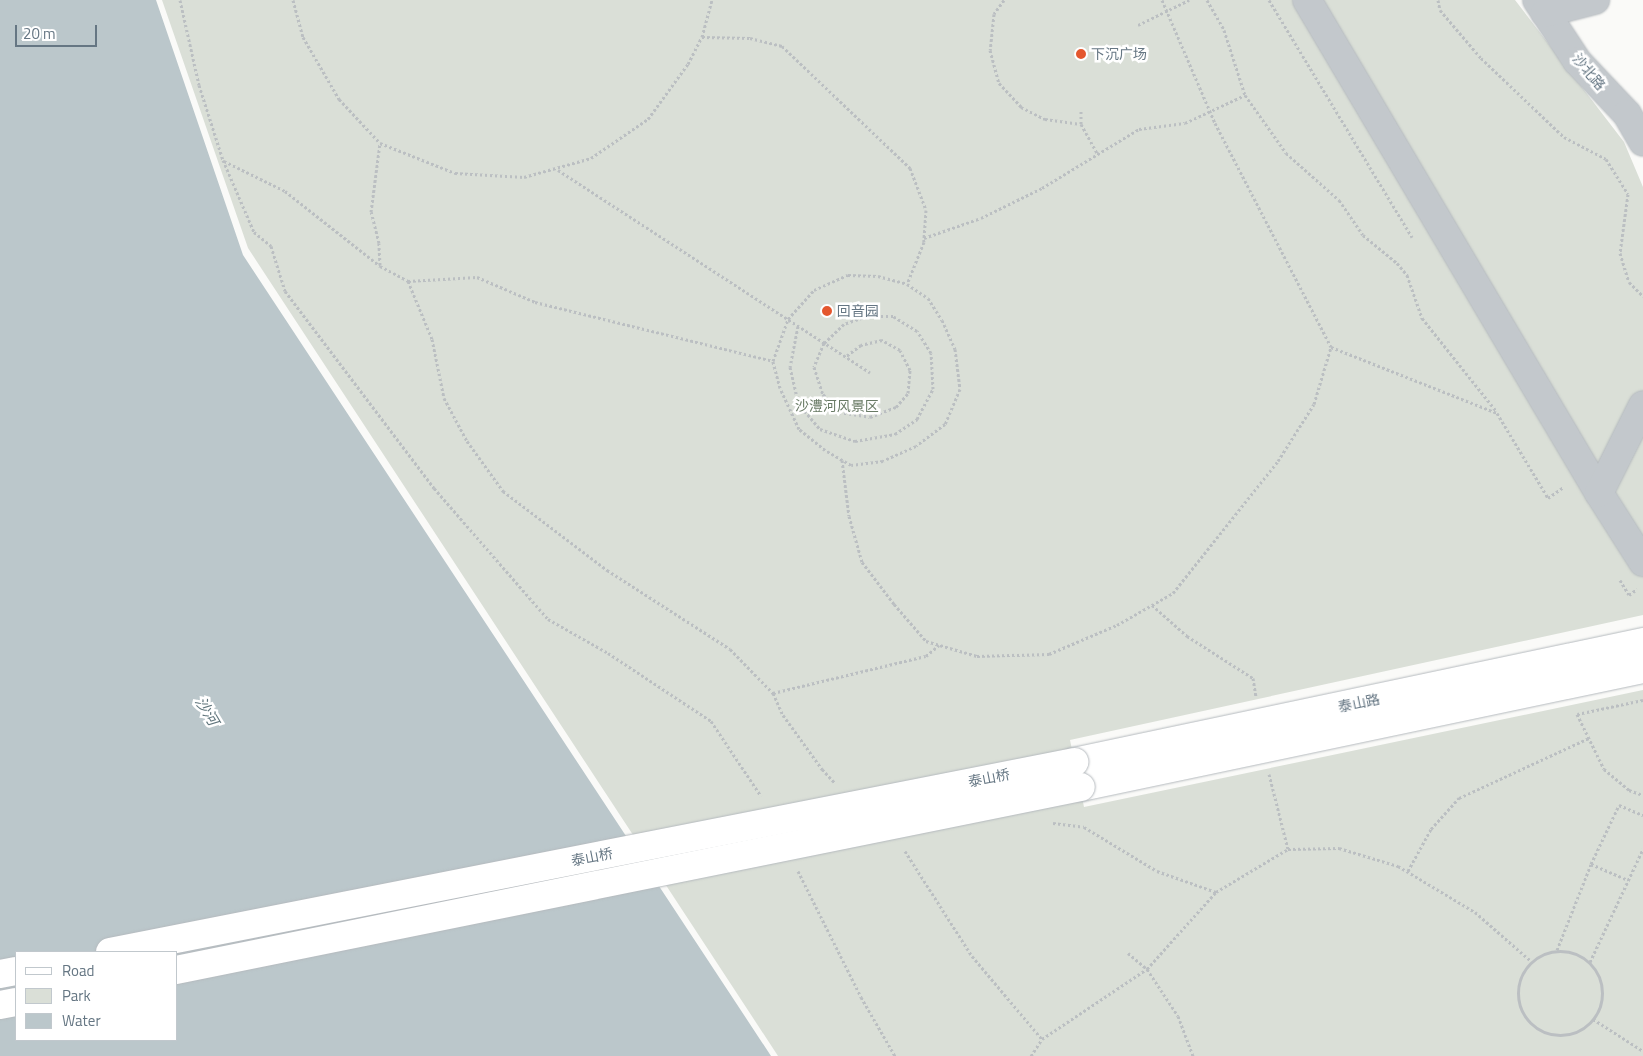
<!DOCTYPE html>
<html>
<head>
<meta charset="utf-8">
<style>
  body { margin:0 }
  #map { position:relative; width:1643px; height:1056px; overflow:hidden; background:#fafaf8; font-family:"Titillium Web","Noto Sans SC",sans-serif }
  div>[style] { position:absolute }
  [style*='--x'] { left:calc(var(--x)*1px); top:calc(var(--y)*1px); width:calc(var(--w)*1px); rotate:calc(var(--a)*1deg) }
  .green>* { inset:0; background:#dadfd7 }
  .water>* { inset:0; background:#bbc7cb }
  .path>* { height:3px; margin-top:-1.5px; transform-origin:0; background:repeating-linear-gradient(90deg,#bbbfc2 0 2.5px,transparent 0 5px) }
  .path>.ring { margin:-1.5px; padding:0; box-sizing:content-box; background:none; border:3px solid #bbbfc2; border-radius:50% }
  .roads { filter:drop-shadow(0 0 1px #b5babe) drop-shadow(0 0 1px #b5babe) }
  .minor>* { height:28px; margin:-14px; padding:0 14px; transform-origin:14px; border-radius:14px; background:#c3c8cc }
  .major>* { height:28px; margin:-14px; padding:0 14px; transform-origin:14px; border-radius:14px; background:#fff }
  .bridges { filter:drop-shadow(0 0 1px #b5babe) drop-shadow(0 0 1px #b5babe) }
  .major-bridge>* { height:28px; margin:-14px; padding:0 14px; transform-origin:14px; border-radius:14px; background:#fff }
  .dots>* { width:14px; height:14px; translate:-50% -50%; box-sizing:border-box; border:2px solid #fff; border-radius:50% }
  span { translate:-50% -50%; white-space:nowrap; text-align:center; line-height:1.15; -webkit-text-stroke:5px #fff; paint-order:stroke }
  .poi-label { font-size:14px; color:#657683 }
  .left { translate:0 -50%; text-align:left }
  .street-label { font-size:14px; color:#657683 }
  .park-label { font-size:14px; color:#687a64 }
  .water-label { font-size:15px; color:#60757c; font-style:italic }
  .legend { position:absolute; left:15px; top:951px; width:162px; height:90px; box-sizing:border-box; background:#fff; border:1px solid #c1c8cd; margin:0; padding:6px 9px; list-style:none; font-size:15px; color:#657683 }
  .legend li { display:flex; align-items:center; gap:10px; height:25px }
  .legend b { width:25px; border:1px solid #c1c8cd }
  .scale { position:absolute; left:15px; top:25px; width:82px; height:22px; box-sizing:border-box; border:2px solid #657683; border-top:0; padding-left:6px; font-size:15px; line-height:18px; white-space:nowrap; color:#657683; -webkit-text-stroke:4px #fff; paint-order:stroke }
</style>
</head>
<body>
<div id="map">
  <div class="green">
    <i style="clip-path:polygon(162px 0,1515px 0,1624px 142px,1643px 187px,1643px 615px,1070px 740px,1084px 807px,1643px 690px,1643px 1056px,778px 1056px,248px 248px)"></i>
  </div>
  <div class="water">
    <i style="clip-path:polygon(evenodd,0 0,156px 0,243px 255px,771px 1056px,0 1056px,0 0,16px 952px,176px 952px,176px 1040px,16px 1040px,16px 952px)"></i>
  </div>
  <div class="path">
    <i style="--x:180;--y:0;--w:87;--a:77.4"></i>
    <i style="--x:199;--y:85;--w:79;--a:72.3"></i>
    <i style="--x:223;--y:160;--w:78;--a:66.7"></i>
    <i style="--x:254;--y:232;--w:22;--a:39"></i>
    <i style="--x:271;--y:246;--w:47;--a:72.7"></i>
    <i style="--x:285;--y:291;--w:247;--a:52.9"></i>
    <i style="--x:434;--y:488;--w:174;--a:49"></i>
    <i style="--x:548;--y:619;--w:69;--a:29.5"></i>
    <i style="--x:608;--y:653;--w:123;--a:33.4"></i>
    <i style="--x:711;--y:721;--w:90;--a:56.3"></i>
    <i style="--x:293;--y:0;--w:38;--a:75"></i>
    <i style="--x:303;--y:37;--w:72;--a:59.9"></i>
    <i style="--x:339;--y:99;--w:60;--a:47"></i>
    <i style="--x:380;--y:143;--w:81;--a:21.8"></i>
    <i style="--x:455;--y:173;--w:69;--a:3.3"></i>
    <i style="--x:524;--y:177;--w:70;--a:-15.8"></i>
    <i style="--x:591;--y:158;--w:69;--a:-34.4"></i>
    <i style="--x:648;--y:119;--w:68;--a:-54"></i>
    <i style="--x:688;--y:64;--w:30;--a:-63"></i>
    <i style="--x:702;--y:37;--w:38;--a:-75"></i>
    <i style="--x:1004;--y:0;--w:17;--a:126"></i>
    <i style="--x:994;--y:14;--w:36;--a:96"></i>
    <i style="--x:990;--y:50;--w:34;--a:75"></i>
    <i style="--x:999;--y:83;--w:33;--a:47"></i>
    <i style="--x:1021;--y:107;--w:27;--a:27"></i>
    <i style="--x:1045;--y:119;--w:36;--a:8"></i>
    <i style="--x:1081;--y:124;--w:33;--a:61"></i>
    <i style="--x:1162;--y:0;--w:134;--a:66.7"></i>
    <i style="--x:1215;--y:123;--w:252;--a:62.6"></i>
    <i style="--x:1331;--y:347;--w:179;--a:21.7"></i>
    <i style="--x:1497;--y:413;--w:99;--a:59"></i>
    <i style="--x:1548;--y:498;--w:19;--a:-35"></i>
    <i style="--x:1207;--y:0;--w:34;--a:60"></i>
    <i style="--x:1224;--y:30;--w:68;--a:72.1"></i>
    <i style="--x:1245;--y:95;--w:71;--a:54.7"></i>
    <i style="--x:1286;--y:153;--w:71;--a:41.6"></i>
    <i style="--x:1339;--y:200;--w:42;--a:55.6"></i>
    <i style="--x:1363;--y:235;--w:44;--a:39.5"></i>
    <i style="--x:1397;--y:263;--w:16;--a:50"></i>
    <i style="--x:1407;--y:275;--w:46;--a:70.8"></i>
    <i style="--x:1422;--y:318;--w:120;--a:51.4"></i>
    <i style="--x:1269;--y:0;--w:277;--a:58.9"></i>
    <i style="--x:1438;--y:0;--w:10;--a:79"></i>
    <i style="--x:1440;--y:10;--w:63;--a:49.5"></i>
    <i style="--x:1481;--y:58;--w:115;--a:43.6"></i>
    <i style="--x:1564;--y:137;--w:47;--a:27.6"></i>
    <i style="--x:1606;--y:159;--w:41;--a:57.8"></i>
    <i style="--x:1628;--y:194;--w:60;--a:97.7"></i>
    <i style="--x:1620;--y:253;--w:30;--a:73"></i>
    <i style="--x:1629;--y:282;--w:20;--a:45"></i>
    <i style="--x:1138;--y:25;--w:57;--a:-26.1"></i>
    <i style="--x:702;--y:37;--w:48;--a:1.2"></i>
    <i style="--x:750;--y:38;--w:33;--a:14"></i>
    <i style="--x:782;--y:46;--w:177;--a:43.6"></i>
    <i style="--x:910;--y:168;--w:45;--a:69.1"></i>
    <i style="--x:926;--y:210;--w:32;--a:94"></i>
    <i style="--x:924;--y:242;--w:45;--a:112"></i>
    <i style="--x:907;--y:284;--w:25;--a:34"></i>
    <i style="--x:928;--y:298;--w:26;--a:58"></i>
    <i style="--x:942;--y:320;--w:32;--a:66"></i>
    <i style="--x:955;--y:349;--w:40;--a:82.9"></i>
    <i style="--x:960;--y:389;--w:38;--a:113"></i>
    <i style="--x:945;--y:424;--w:36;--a:143"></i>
    <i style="--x:916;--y:446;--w:36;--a:156"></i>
    <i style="--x:883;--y:461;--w:32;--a:173"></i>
    <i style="--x:851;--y:465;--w:30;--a:-150"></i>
    <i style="--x:825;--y:450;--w:33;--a:-141"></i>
    <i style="--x:799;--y:429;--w:45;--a:-114.9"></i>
    <i style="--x:780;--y:388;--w:28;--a:-105"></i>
    <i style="--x:773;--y:361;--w:45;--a:-70.3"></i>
    <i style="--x:788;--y:319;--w:39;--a:-48"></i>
    <i style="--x:814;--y:290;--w:37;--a:-24"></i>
    <i style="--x:848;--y:275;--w:30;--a:2"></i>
    <i style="--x:878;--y:276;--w:30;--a:15"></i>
    <i style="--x:1081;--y:111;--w:13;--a:90"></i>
    <i style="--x:224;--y:161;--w:68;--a:26.2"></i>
    <i style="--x:285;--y:191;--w:121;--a:38.3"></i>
    <i style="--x:380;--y:266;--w:32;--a:28"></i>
    <i style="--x:408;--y:281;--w:69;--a:-3.3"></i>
    <i style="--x:477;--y:277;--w:63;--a:23.3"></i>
    <i style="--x:535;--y:302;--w:245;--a:13.9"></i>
    <i style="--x:558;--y:170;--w:372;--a:33"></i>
    <i style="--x:924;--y:238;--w:60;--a:-19.3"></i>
    <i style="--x:981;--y:218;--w:68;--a:-26.2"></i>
    <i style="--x:1042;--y:188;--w:114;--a:-31.3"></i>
    <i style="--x:1139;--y:129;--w:46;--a:-7.4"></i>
    <i style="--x:1185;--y:123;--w:66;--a:-25"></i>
    <i style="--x:380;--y:265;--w:22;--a:-93"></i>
    <i style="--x:379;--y:243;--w:32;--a:-104"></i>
    <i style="--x:371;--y:212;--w:70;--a:-82.6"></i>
    <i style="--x:408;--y:281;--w:63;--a:67.5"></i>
    <i style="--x:432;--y:339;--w:60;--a:78.5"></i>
    <i style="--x:444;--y:398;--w:49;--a:61.9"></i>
    <i style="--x:467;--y:441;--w:62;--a:54.2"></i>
    <i style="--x:503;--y:491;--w:131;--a:37.2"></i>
    <i style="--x:607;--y:570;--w:146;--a:32.7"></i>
    <i style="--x:730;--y:649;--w:62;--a:45.7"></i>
    <i style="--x:773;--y:693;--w:157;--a:-13.6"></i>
    <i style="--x:926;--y:656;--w:17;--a:-40"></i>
    <i style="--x:798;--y:326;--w:42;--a:101"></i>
    <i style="--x:790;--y:367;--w:37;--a:77"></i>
    <i style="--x:798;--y:403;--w:34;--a:50"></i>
    <i style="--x:820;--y:429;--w:37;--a:19"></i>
    <i style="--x:855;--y:441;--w:41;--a:-9.9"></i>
    <i style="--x:895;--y:434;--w:27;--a:-34"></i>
    <i style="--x:917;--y:419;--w:34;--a:-62"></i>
    <i style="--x:933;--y:389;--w:36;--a:-93"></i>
    <i style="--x:931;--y:353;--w:26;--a:-122"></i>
    <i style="--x:917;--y:331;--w:28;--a:-148"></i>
    <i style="--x:893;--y:316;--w:26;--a:180"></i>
    <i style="--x:867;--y:316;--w:24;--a:161"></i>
    <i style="--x:844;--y:324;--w:28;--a:136"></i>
    <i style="--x:824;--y:343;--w:26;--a:113"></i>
    <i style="--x:814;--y:367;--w:28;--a:72"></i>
    <i style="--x:823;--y:394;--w:24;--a:48"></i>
    <i style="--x:839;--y:412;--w:31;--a:9"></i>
    <i style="--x:870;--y:417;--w:28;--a:-21"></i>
    <i style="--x:896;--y:407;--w:18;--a:-49"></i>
    <i style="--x:908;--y:393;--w:23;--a:-85"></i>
    <i style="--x:910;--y:370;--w:22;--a:-117"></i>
    <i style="--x:900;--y:350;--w:21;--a:-151"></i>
    <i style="--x:882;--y:340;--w:22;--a:167"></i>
    <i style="--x:861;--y:345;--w:20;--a:143"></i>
    <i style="--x:842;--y:460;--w:56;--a:82.9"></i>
    <i style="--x:849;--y:516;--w:48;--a:74.2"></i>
    <i style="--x:862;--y:562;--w:53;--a:52.7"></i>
    <i style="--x:894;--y:604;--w:49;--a:49.1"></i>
    <i style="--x:926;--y:641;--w:53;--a:16.4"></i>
    <i style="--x:977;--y:656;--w:72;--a:-1.6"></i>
    <i style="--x:1049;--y:654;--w:74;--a:-23.1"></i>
    <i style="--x:1117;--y:625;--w:64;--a:-29.7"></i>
    <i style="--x:1173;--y:593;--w:169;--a:-51.5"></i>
    <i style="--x:1278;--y:461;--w:67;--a:-57.7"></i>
    <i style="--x:1314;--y:404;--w:59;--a:-73.4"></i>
    <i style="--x:1620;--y:580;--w:17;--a:59"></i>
    <i style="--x:1629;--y:595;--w:10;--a:-37"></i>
    <i style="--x:1152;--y:605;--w:47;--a:41.5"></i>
    <i style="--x:1187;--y:636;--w:78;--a:32.5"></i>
    <i style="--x:1253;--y:678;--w:19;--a:81"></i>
    <i style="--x:773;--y:693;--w:24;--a:66"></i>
    <i style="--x:783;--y:715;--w:67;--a:54.2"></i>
    <i style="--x:822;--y:769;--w:18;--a:47"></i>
    <i style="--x:1643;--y:700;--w:67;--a:168"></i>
    <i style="--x:1577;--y:714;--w:61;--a:63.9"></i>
    <i style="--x:1604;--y:769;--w:33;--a:40"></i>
    <i style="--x:1629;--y:790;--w:15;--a:20"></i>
    <i style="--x:1269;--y:774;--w:77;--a:75.8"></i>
    <i style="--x:1053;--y:823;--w:31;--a:7"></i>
    <i style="--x:1084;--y:827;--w:85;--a:31.1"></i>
    <i style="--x:1157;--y:871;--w:63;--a:19.6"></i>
    <i style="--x:905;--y:851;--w:125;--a:57.5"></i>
    <i style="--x:972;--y:956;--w:109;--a:49.9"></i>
    <i style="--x:1042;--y:1039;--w:126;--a:-33.7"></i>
    <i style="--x:1147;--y:969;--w:103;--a:-48.1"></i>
    <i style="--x:1216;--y:892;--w:84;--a:-30.8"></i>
    <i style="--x:1288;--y:849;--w:51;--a:-1.1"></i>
    <i style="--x:1339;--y:848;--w:62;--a:17"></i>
    <i style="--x:1398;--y:866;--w:90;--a:30.9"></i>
    <i style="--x:1475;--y:912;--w:74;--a:41.2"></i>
    <i style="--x:1591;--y:864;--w:40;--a:23.4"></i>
    <i style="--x:798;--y:871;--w:141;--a:63.4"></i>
    <i style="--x:861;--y:997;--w:68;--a:60"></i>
    <i style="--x:1408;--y:871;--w:48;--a:-61.3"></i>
    <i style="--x:1431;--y:829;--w:42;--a:-47.9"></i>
    <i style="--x:1459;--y:798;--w:143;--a:-24.8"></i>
    <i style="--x:1557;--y:950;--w:92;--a:-68.4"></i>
    <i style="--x:1591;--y:864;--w:65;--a:-64.6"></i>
    <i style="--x:1619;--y:805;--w:26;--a:23"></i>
    <i class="ring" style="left:1518px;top:951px;width:81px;height:81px"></i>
    <i style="--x:1128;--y:953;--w:25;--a:40"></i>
    <i style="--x:1147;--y:969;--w:56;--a:56.6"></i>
    <i style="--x:1178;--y:1016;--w:43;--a:69.4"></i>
    <i style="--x:1590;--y:962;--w:125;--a:-64.9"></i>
    <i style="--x:1593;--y:1019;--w:59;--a:32.6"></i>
    <i style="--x:1031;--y:1056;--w:20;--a:-57"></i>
  </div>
  <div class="roads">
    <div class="minor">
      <i style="--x:1307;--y:0;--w:573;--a:59.36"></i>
      <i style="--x:1599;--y:493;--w:82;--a:57.5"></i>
      <i style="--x:1537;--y:0;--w:73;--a:56.7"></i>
      <i style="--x:1577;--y:61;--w:73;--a:46.7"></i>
      <i style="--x:1627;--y:114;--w:32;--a:60"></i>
      <i style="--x:1545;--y:13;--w:52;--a:-14.6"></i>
      <i style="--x:1599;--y:493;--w:98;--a:-63.4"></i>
    </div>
    <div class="major">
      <i style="--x:1074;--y:762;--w:582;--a:-11.91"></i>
      <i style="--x:1081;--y:787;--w:574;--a:-11.86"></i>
      <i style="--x:0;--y:974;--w:16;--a:-11"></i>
      <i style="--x:0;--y:1005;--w:16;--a:-11"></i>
    </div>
  </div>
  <div class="bridges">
    <div class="major-bridge">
      <i style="--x:110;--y:952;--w:983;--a:-11.15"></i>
      <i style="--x:176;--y:970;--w:923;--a:-11.43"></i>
    </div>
  </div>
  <div class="dots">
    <i style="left:1081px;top:54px;background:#e4572e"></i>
    <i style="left:827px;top:311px;background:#e4572e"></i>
  </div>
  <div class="poi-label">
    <span class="left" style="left:1091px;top:54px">下沉广场</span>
    <span class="left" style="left:837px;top:311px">回音园</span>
  </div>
  <div class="street-label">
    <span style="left:1589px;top:72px;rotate:49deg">沙北路</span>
    <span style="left:1359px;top:703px;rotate:-12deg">泰山路</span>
    <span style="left:989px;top:778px;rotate:-11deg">泰山桥</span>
    <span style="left:592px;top:857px;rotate:-11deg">泰山桥</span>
  </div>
  <div class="park-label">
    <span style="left:837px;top:406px">沙澧河风景区</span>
  </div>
  <div class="water-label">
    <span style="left:207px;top:711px;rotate:59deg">沙河</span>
  </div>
  <ul class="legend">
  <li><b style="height:6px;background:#fff"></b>Road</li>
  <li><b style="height:14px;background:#dadfd7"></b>Park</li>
  <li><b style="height:14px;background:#bbc7cb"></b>Water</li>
  </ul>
  <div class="scale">20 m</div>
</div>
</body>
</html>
